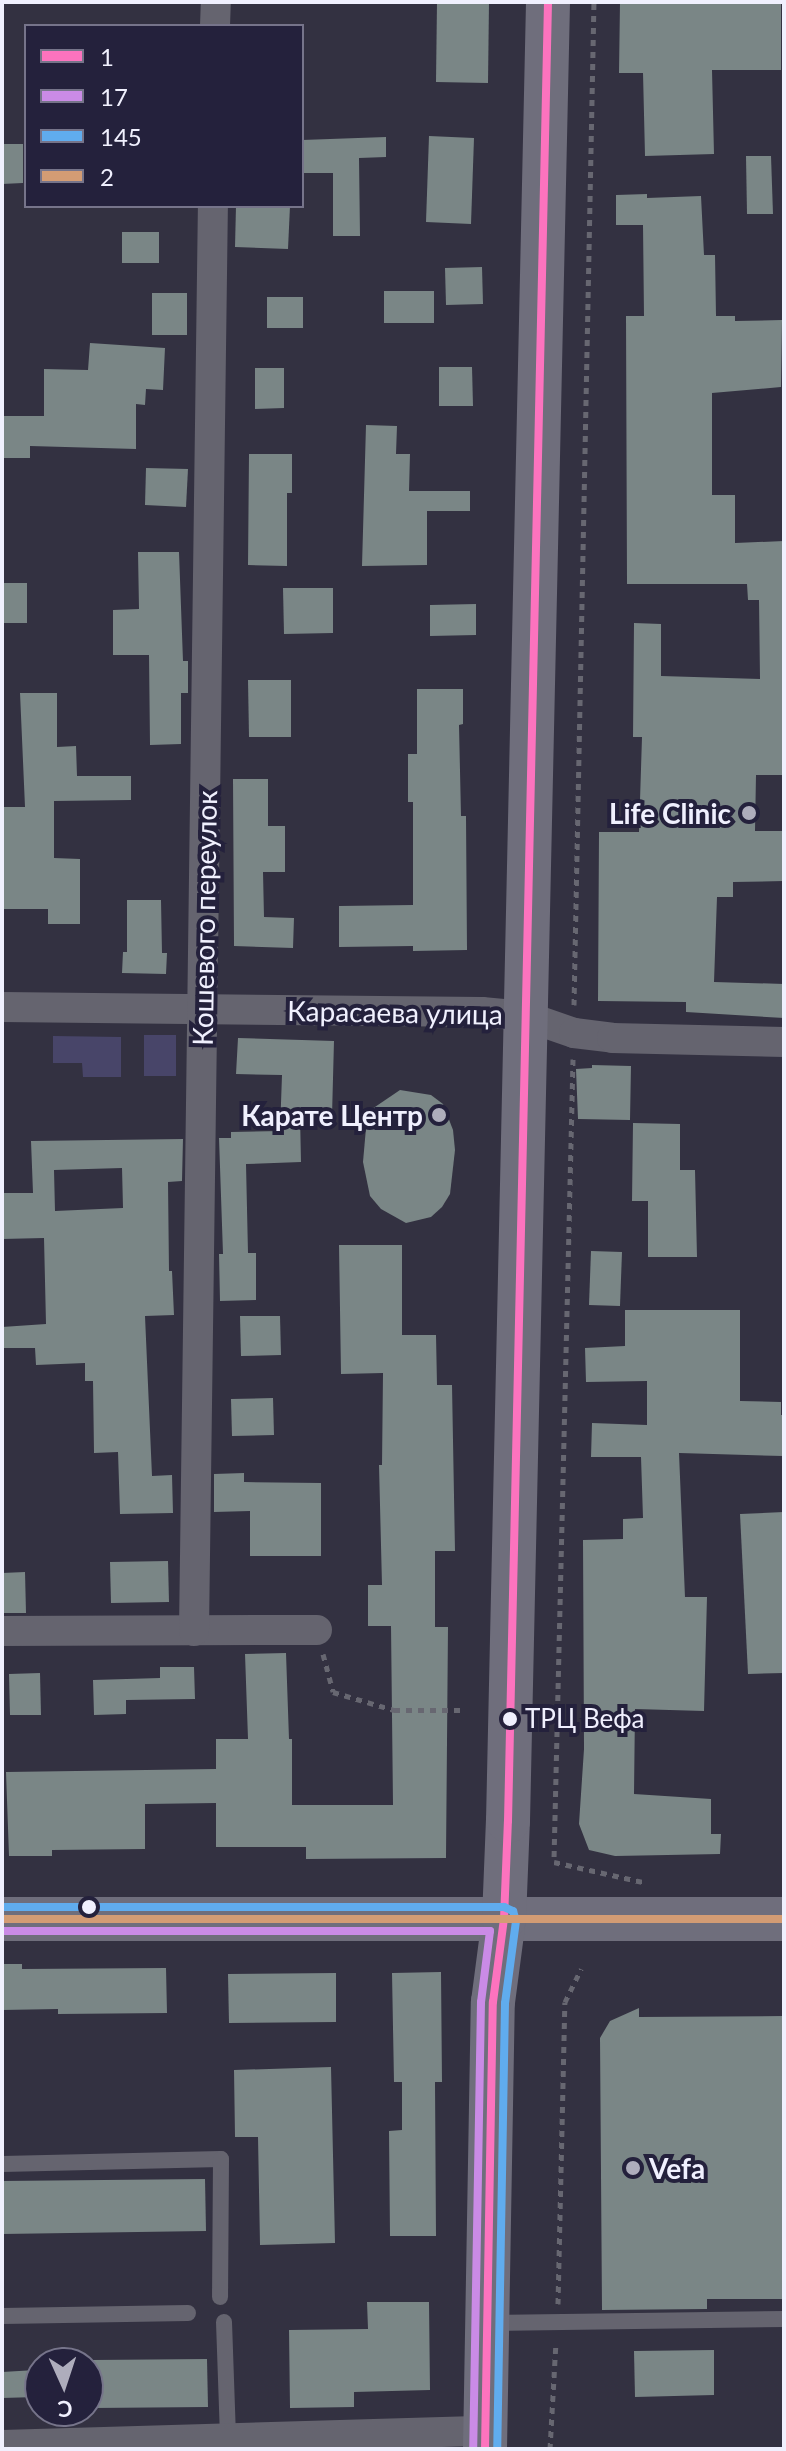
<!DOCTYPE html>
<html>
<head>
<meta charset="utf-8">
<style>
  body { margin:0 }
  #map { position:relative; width:786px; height:2451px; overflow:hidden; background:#333141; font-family:Lato,sans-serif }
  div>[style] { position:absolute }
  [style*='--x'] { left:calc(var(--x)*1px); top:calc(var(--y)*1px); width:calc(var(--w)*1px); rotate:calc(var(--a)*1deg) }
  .green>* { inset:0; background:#484569 }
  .building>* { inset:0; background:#7a8686 }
  .path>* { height:5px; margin-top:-2.5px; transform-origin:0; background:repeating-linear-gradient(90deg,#676771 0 6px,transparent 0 12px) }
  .service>* { height:16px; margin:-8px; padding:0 8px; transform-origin:8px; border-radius:8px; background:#65646f }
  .minor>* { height:30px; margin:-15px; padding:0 15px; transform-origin:15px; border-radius:15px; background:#65646f }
  .primary>* { height:44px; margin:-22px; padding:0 22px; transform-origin:22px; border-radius:22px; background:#6f6e7c }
  .bus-1>* { height:8px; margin:-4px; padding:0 4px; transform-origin:4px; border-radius:4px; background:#fc73be }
  .bus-2>* { height:8px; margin:-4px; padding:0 4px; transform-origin:4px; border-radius:4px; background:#ca8be6 }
  .bus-3>* { height:8px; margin:-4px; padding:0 4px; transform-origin:4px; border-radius:4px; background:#60acee }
  .bus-4>* { height:8px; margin:-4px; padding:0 4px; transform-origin:4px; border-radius:4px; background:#d39c74 }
  .dots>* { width:22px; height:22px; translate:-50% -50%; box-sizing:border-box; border:4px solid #24213c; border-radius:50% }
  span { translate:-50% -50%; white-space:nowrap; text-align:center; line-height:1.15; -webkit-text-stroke:8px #24213c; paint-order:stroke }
  .bus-label { font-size:26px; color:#f0f0fe }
  .left { translate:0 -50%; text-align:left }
  .poi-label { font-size:28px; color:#f0f0fe; font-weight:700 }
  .right { translate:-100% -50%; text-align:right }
  .street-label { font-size:28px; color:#f0f0fe }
  .frame { position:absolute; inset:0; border:4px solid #f0f0fe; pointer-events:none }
  .legend { position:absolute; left:24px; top:24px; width:280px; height:184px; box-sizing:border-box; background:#24213c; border:2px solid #76748a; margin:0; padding:10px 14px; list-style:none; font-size:24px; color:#f0f0fe }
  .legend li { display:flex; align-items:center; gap:16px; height:40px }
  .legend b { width:40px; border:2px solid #76748a }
  .north { position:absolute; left:24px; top:2347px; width:80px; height:80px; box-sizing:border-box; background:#24213c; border:2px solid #76748a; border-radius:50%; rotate:177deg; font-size:22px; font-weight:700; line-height:32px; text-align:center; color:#f0f0fe }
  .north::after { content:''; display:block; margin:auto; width:28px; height:36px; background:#aeadbc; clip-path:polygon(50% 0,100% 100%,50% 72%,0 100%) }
</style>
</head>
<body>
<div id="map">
  <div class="green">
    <i style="clip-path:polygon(144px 1035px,176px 1035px,176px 1076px,144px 1076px)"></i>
    <i style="clip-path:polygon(53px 1036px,121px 1037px,121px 1077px,83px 1077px,82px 1063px,53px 1063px)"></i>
  </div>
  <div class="building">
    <i style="clip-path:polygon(437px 2px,489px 2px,488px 83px,436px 82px)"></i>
    <i style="clip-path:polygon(620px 2px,781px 2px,781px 70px,712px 70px,714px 154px,645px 156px,643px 73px,619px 73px)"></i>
    <i style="clip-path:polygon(429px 136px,474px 138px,471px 224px,426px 222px)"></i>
    <i style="clip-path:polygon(386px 137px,386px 157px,359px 158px,360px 236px,333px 236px,333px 173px,302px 173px,302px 140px)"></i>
    <i style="clip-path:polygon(2px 144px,23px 144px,23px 183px,2px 184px)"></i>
    <i style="clip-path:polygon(746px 156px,771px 156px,773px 214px,747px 214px)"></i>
    <i style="clip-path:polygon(647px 194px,647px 198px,701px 196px,704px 255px,715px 255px,716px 316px,735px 316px,735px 321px,782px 320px,781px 387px,712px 393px,712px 495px,735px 495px,735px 543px,784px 541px,784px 775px,756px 775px,755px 831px,784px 831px,784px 881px,733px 882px,733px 897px,717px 897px,714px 982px,784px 984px,784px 1018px,686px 1012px,686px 1002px,598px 1001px,599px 832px,639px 832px,642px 737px,633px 737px,634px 623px,661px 624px,661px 676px,760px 679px,759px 600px,748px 600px,747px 584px,627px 584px,626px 316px,644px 316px,643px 225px,616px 225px,616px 195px)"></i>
    <i style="clip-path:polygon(236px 206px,290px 206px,288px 249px,235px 247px)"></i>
    <i style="clip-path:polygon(122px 232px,159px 232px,159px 263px,122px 263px)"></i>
    <i style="clip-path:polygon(482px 267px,483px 304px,446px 305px,445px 268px)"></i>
    <i style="clip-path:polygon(384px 291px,434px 291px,434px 323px,384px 323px)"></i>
    <i style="clip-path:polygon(152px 293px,187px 293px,187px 335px,152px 335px)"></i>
    <i style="clip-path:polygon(267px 297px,303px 297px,303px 328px,267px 328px)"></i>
    <i style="clip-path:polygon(90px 343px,165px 348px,163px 390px,146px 389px,145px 405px,136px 404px,136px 449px,30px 446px,30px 458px,2px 458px,2px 416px,44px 416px,44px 369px,88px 370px)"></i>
    <i style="clip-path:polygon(439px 367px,472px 367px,473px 406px,439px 406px)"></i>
    <i style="clip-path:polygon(255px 368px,284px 368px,284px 408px,255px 409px)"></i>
    <i style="clip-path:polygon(366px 425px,397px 426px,396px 454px,410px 454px,409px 491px,470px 491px,470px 511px,427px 511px,427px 565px,362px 566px)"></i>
    <i style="clip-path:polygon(249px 454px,292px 454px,292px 493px,287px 493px,287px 566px,248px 565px)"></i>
    <i style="clip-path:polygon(146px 468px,188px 469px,186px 507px,145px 505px)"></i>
    <i style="clip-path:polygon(138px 552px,179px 552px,183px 661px,188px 661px,188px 693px,181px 693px,181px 744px,150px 745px,149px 655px,113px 655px,113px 610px,139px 609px)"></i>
    <i style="clip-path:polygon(2px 583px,27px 583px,27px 623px,2px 623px)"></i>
    <i style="clip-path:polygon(283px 588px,333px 588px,333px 633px,284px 634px)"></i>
    <i style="clip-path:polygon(476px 604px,476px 635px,430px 636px,430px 605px)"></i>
    <i style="clip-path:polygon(248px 680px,291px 680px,291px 737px,249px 737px)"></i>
    <i style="clip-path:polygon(417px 689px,463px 689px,463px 724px,459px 725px,461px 816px,466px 816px,467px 950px,413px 951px,413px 946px,339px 947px,339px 906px,413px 905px,413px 802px,408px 802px,408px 754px,417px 754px)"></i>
    <i style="clip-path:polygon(20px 693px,57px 693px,57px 747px,76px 746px,77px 776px,131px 776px,131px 800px,54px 801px,54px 858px,80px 859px,80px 924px,48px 924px,48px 909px,2px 909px,2px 807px,25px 807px)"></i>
    <i style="clip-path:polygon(233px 779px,268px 779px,268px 826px,285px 826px,285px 872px,263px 872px,264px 917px,294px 918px,293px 948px,234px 946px)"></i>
    <i style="clip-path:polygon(127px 900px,161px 900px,162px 953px,167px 953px,166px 974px,122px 973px,123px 952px,127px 952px)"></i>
    <i style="clip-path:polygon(238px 1038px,334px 1041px,332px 1116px,300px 1115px,301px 1162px,246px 1164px,248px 1253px,256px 1253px,256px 1300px,220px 1301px,219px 1254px,223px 1254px,219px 1138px,231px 1138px,231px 1132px,280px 1131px,282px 1075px,236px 1074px)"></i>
    <i style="clip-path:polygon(592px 1065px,631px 1066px,630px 1120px,578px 1119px,576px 1069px,592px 1068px)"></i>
    <i style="clip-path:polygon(400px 1090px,431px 1095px,443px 1104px,453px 1130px,455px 1150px,450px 1194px,442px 1207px,431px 1217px,406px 1223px,381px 1209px,370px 1196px,363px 1162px,366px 1128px,372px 1109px)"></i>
    <i style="clip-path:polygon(633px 1123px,680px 1124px,680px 1170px,695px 1170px,697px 1257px,648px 1257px,648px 1201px,632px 1201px)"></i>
    <i style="clip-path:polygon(evenodd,183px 1139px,182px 1181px,168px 1182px,169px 1271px,172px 1271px,174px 1315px,145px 1316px,152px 1476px,172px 1475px,173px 1513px,120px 1514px,118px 1452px,94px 1453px,93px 1381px,85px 1381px,85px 1363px,36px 1365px,35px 1348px,2px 1348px,2px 1327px,46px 1324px,44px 1238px,2px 1239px,2px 1193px,33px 1193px,31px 1141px,183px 1139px,122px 1168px,123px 1208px,55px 1211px,54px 1170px,122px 1168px)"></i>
    <i style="clip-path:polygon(339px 1245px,402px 1245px,402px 1335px,436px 1335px,437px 1385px,452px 1385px,455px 1551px,435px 1551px,435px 1627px,448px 1627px,446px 1858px,306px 1859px,306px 1847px,216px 1847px,216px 1803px,145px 1804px,145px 1849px,52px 1850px,52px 1856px,9px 1856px,6px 1772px,216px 1769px,216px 1739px,248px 1739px,245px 1654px,286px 1653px,289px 1739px,292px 1739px,292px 1805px,393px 1805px,391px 1626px,368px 1626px,368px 1585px,382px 1585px,379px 1465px,382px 1465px,383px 1373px,341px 1374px)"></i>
    <i style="clip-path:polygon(591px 1251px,622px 1252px,620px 1306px,589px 1305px)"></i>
    <i style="clip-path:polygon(625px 1310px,740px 1310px,740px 1401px,781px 1402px,781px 1415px,784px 1415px,783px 1456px,679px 1453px,685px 1597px,707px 1597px,704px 1711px,635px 1709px,634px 1794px,711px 1799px,711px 1834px,721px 1834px,720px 1854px,615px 1856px,589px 1850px,579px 1824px,584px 1749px,583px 1540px,623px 1539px,623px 1519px,643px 1518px,641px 1457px,591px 1457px,592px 1423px,647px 1425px,647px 1381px,586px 1382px,585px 1348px,625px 1346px)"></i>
    <i style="clip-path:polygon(240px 1316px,280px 1316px,281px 1355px,241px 1356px)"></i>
    <i style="clip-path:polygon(273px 1398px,274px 1435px,232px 1436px,231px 1399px)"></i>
    <i style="clip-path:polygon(244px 1473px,244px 1482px,321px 1483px,321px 1556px,250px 1556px,250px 1511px,214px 1512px,214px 1474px)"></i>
    <i style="clip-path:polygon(784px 1512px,784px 1673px,748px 1674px,740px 1514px)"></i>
    <i style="clip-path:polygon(168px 1561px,169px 1602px,111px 1603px,110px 1562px)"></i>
    <i style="clip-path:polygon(25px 1572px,26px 1613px,2px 1613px,2px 1573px)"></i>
    <i style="clip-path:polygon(160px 1667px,194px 1667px,195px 1699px,126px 1700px,126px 1714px,94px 1715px,93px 1680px,160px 1678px)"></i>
    <i style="clip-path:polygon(40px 1673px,41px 1715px,10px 1715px,9px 1674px)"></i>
    <i style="clip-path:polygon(2px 1964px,22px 1964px,22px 1969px,166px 1968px,167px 2013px,58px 2014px,58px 2009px,2px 2010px)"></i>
    <i style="clip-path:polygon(441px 1972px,442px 2082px,435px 2082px,436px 2236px,390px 2236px,389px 2131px,402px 2130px,402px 2082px,394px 2082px,392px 1973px)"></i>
    <i style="clip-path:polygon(336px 1973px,336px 2022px,229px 2023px,228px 1974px)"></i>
    <i style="clip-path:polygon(639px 2008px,639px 2017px,784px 2016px,784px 2299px,707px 2299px,707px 2309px,602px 2310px,600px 2038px,610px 2021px)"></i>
    <i style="clip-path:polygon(331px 2067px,335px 2243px,260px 2245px,258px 2137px,235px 2137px,234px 2070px)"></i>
    <i style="clip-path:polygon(205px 2179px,206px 2231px,2px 2234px,2px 2181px)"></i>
    <i style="clip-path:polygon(367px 2302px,429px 2302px,430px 2390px,354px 2392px,354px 2407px,290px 2408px,289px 2330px,368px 2329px)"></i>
    <i style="clip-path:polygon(714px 2350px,714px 2395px,635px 2397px,634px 2351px)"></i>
    <i style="clip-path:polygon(207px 2359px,208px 2407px,93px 2408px,93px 2360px)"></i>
    <i style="clip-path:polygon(36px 2370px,37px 2397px,2px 2398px,2px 2372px)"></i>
  </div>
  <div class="path">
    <i style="--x:574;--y:1005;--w:1003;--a:-88.86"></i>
    <i style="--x:573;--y:1059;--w:803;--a:91.36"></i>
    <i style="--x:554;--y:1862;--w:91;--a:12.7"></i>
    <i style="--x:323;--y:1654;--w:39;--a:75"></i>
    <i style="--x:333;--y:1692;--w:64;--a:16.4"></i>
    <i style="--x:394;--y:1710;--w:66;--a:0"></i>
    <i style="--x:558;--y:2304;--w:302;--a:-88.7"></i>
    <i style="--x:565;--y:2002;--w:37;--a:-64"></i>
    <i style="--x:550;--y:2449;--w:107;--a:-86.8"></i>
  </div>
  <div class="service">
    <i style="--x:2;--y:2164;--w:219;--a:-1.3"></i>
    <i style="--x:221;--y:2159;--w:138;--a:90.4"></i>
    <i style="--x:2;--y:2316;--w:186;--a:-0.9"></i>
    <i style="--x:224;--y:2322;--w:114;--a:88"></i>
    <i style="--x:489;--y:2323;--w:295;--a:-0.8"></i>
  </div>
  <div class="minor">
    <i style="--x:215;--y:26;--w:24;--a:-88"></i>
    <i style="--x:2;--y:1007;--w:480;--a:0.6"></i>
    <i style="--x:482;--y:1012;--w:43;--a:5.3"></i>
    <i style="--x:525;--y:1016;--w:52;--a:19.1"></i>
    <i style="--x:574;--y:1033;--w:38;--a:7"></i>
    <i style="--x:612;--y:1038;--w:172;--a:1.3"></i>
    <i style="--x:2;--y:1631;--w:315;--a:-0.2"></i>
    <i style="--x:194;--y:1631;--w:1425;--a:-89.24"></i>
    <i style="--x:2;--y:2445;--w:483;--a:-1.7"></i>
  </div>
  <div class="primary">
    <i style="--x:2;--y:1919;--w:782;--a:0"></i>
    <i style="--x:485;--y:2449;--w:447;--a:-89"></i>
    <i style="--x:493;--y:2002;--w:84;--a:-82.5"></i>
    <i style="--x:504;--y:1919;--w:98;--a:-87.7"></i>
    <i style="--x:508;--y:1821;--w:1819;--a:-88.74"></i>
  </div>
  <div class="bus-1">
    <i style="--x:485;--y:2449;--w:447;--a:-89"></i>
    <i style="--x:493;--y:2002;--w:84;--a:-82.5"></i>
    <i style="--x:504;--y:1919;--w:98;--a:-87.7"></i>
    <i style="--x:508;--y:1821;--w:1819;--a:-88.74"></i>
  </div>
  <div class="bus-2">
    <i style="--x:2;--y:1931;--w:488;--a:0"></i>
    <i style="--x:490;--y:1931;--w:72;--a:97.2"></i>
    <i style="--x:481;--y:2002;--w:447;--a:91"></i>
  </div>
  <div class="bus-3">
    <i style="--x:2;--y:1907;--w:502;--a:0"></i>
    <i style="--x:504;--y:1907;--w:10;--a:24"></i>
    <i style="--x:513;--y:1911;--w:10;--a:73"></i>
    <i style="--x:516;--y:1921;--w:83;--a:97.6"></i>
    <i style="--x:505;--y:2003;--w:446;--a:91"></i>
  </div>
  <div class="bus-4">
    <i style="--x:2;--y:1919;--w:782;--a:0"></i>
  </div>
  <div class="dots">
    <i style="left:749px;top:813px;background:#aeadbc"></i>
    <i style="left:439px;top:1115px;background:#aeadbc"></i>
    <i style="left:510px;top:1719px;background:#f0f0fe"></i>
    <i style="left:89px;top:1907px;background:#f0f0fe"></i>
    <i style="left:633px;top:2168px;background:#aeadbc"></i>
  </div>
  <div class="bus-label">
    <span class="left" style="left:525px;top:1719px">ТРЦ Вефа</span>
  </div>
  <div class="poi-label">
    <span class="right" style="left:731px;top:813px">Life Clinic</span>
    <span class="right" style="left:423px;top:1115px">Карате Центр</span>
    <span class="left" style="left:649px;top:2168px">Vefa</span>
  </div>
  <div class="street-label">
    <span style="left:204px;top:918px;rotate:-89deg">Кошевого переулок</span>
    <span style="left:395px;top:1012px;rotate:1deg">Карасаева улица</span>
  </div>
  <div class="frame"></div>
  <ul class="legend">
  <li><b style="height:10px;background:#fc73be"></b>1</li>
  <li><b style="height:10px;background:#ca8be6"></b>17</li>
  <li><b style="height:10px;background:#60acee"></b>145</li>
  <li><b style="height:10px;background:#d39c74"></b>2</li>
  </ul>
  <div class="north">С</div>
</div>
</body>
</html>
